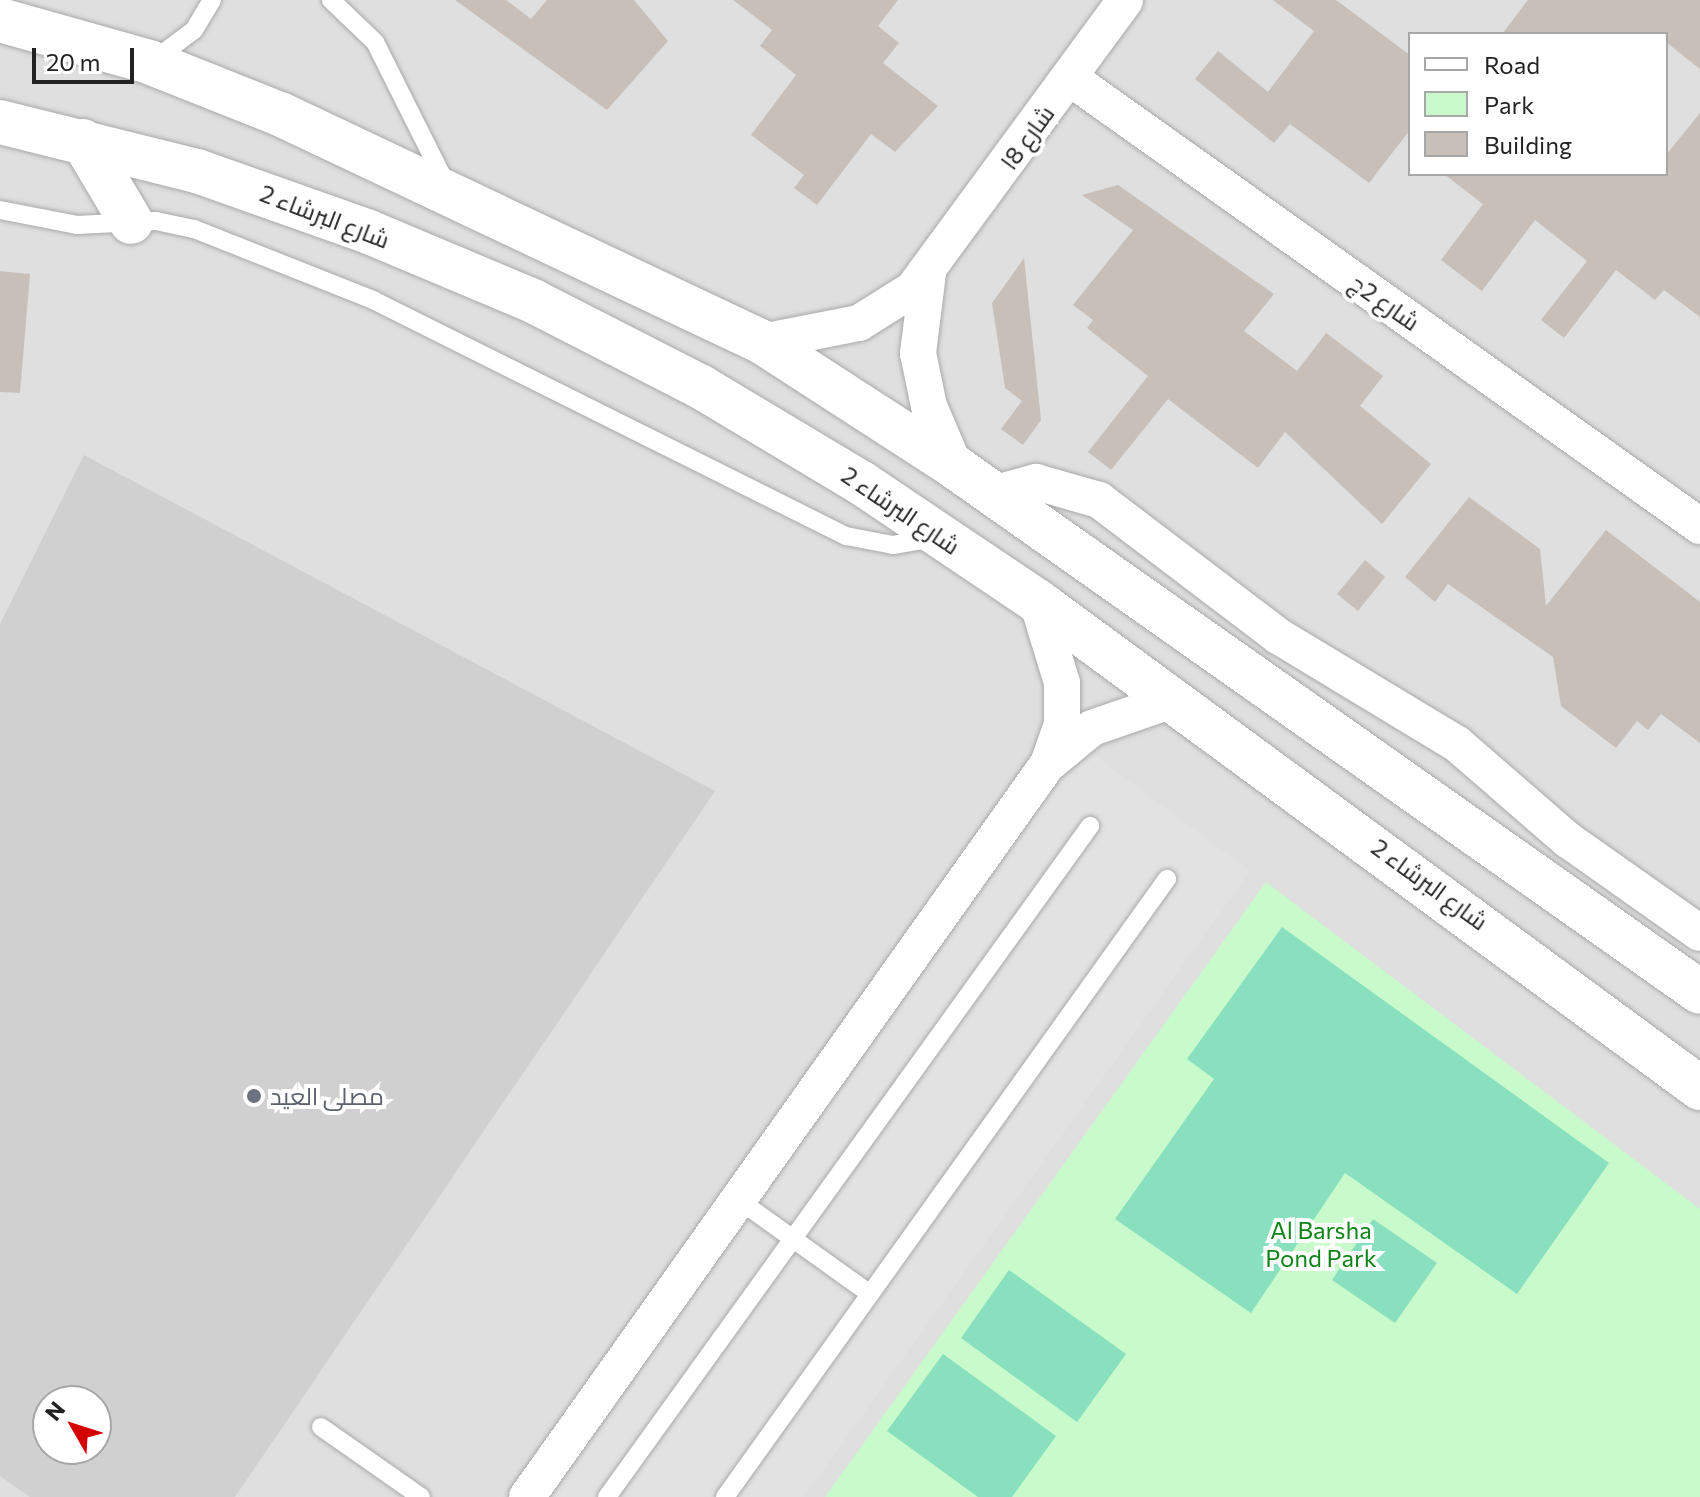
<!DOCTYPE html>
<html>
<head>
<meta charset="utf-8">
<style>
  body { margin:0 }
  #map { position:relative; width:1700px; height:1497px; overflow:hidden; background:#f2efe9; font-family:Commissioner,Cairo,sans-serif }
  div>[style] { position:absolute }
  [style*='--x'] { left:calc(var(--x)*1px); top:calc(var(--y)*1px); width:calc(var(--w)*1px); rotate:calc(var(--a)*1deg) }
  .residential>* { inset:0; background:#e0dfdf }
  .religious>* { inset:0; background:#d0d0d0 }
  .park>* { inset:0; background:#c8facc }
  .pitch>* { inset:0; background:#88e0be }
  .parking>* { inset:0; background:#e2e2e2 }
  .building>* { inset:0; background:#c7bfb8 }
  .roads { filter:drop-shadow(0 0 2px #a9a9a9) drop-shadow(0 0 2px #a9a9a9) }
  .service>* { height:18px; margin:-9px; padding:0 9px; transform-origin:9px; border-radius:9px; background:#fff }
  .minor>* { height:36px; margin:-18px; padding:0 18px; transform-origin:18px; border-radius:18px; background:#fff }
  .tertiary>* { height:44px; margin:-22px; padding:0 22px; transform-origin:22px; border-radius:22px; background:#fff }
  .dots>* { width:22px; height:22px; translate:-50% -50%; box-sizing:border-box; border:4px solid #fff; border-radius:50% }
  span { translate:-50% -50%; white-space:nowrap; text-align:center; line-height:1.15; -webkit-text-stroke:8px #fff; paint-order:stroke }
  .street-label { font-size:24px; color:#222 }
  .worship-label { font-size:24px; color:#5b616d }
  .left { translate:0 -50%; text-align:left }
  .park-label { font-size:24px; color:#0c8416 }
  .legend { position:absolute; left:1408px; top:32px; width:260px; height:144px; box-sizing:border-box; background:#fff; border:2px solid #a7a7a7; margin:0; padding:10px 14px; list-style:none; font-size:24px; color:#222 }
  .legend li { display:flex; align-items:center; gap:16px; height:40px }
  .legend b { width:40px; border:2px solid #a7a7a7 }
  .north { position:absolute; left:32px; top:1385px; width:80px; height:80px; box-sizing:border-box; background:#fff; border:2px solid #a7a7a7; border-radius:50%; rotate:309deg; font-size:22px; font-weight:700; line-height:32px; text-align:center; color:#222 }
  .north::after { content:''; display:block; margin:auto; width:28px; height:36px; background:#d40000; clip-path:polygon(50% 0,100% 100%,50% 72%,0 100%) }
  .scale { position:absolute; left:32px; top:48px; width:102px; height:36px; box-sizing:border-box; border:4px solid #222; border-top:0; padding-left:10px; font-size:24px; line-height:28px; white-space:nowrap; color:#222; -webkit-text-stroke:6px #fff; paint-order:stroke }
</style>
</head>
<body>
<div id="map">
  <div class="residential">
    <i style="clip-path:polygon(evenodd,0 0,1700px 0,1700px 1497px,0 1497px,0 0,1410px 34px,1666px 34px,1666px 174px,1410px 174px,1410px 34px,0 0,48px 1401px,96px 1401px,96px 1449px,48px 1449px,48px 1401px)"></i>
  </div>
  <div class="religious">
    <i style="clip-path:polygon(evenodd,84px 455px,715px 791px,235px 1497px,30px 1497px,0 1476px,0 624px,84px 455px,48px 1401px,96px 1401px,96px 1449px,48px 1449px,48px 1401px)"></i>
  </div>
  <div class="park">
    <i style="clip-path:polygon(1266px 882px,1700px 1209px,1700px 1497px,825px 1497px)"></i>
  </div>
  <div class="pitch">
    <i style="clip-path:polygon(1282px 927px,1609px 1163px,1517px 1294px,1345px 1173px,1251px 1313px,1115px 1219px,1214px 1079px,1187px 1059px)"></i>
    <i style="clip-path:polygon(1373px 1219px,1437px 1263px,1395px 1323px,1332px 1280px)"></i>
    <i style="clip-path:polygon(1009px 1270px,1126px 1354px,1077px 1422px,961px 1338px)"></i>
    <i style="clip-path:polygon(943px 1354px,1056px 1436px,1012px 1497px,978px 1497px,887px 1431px)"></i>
  </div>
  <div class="parking">
    <i style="clip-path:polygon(1090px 752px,1250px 871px,804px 1497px,532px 1497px,997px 849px)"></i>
  </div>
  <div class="building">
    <i style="clip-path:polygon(455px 0,506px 0,531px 19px,547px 0,634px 0,668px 41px,607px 110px)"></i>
    <i style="clip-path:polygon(733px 0,898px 0,878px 26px,899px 43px,883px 63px,938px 106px,895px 152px,871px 134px,817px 205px,794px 188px,804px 175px,751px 135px,796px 75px,760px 46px,772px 30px)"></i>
    <i style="clip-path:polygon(1273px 0,1336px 0,1410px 55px,1410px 130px,1369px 183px,1290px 124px,1274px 143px,1195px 79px,1218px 51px,1268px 92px,1314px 31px)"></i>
    <i style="clip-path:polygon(1528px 0,1700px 0,1700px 69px,1666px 42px,1666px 34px,1502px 34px)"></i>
    <i style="clip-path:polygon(1700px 113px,1700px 317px,1664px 290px,1655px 300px,1616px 270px,1564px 338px,1541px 320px,1587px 261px,1535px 220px,1482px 291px,1441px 260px,1483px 204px,1444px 174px,1666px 174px,1666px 155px)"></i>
    <i style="clip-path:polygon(1118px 185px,1274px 294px,1244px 331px,1297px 371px,1326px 333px,1383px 376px,1360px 406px,1431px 464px,1382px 524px,1285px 432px,1258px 468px,1168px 399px,1111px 470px,1088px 452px,1148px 376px,1087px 328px,1093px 320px,1073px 305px,1133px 230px,1082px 195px)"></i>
    <i style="clip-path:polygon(1024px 258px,1041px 420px,1023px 445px,1001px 429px,1022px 401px,1005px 388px,992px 303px)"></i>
    <i style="clip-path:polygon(0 271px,30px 274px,20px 393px,0 392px)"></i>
    <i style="clip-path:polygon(1469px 497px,1540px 549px,1546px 606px,1606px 530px,1700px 602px,1700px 743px,1661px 714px,1648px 730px,1637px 721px,1616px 748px,1561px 706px,1553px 657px,1448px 584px,1435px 602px,1405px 577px)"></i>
    <i style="clip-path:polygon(1365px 560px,1385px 577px,1358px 611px,1337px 594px)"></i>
  </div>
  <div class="roads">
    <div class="service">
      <i style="--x:331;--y:0;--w:61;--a:43.7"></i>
      <i style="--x:375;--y:42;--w:161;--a:63.4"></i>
      <i style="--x:154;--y:60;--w:50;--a:-36.9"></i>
      <i style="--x:194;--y:30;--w:35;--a:-59"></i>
      <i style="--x:0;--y:210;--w:78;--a:11"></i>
      <i style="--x:77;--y:225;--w:79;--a:-2.9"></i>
      <i style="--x:156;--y:221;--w:39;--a:12"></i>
      <i style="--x:194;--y:229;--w:193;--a:21.6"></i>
      <i style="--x:373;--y:300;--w:529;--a:26.52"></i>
      <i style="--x:846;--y:536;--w:48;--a:10.8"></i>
      <i style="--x:893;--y:545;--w:43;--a:-9.5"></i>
      <i style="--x:736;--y:1198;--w:165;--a:35.6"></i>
      <i style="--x:321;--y:1427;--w:122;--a:35"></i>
      <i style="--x:607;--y:1497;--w:827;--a:-54.25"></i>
      <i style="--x:725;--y:1497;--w:760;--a:-54.43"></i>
    </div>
    <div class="minor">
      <i style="--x:1070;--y:78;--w:773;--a:35.42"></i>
      <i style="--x:928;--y:273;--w:81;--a:97.1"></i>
      <i style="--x:918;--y:353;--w:54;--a:78.3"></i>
      <i style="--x:929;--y:406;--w:66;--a:66.9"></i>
      <i style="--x:762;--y:342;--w:99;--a:-11.1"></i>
      <i style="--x:859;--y:323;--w:64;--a:-32.2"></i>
      <i style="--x:913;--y:289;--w:358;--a:-53.7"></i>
      <i style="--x:992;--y:494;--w:46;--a:-15.3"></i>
      <i style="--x:1036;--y:482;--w:66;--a:15.9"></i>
      <i style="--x:1099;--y:500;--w:225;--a:37.2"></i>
      <i style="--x:1278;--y:636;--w:209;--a:31.1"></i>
      <i style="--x:1457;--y:744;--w:147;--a:40.9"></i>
      <i style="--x:1568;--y:840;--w:161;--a:35.2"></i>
      <i style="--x:1037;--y:601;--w:86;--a:73"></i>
      <i style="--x:1062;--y:683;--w:41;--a:90"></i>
      <i style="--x:1062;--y:724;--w:42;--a:109.3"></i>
      <i style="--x:527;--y:1497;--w:898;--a:-54.61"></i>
      <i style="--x:1047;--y:765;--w:58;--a:-39.4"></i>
      <i style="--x:1092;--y:728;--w:86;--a:-19.1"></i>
    </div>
    <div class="tertiary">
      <i style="--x:0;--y:20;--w:155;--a:15.7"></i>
      <i style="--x:149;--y:62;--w:141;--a:21.7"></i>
      <i style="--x:280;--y:114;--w:533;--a:25.32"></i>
      <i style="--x:762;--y:342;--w:230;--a:32.9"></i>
      <i style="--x:955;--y:467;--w:911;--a:35.17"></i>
      <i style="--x:0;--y:122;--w:203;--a:14"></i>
      <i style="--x:197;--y:171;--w:182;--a:19.5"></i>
      <i style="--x:369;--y:232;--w:178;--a:22.8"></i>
      <i style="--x:533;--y:301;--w:189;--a:27.1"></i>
      <i style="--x:701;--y:387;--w:189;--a:30.9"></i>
      <i style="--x:863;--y:484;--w:210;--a:33.9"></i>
      <i style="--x:1037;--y:601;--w:823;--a:36.3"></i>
      <i style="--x:83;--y:141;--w:94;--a:59.3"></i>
    </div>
  </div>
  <div class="dots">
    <i style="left:254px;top:1096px;background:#6b7280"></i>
  </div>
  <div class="street-label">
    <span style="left:1027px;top:137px;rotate:-54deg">شارع 8ا</span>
    <span style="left:325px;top:216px;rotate:21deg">شارع البرشاء 2</span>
    <span style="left:1385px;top:302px;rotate:35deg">شارع 2ج</span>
    <span style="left:901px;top:510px;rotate:34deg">شارع البرشاء 2</span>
    <span style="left:1430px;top:884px;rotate:36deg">شارع البرشاء 2</span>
  </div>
  <div class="worship-label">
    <span class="left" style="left:270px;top:1096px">مصلى العيد</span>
  </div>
  <div class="park-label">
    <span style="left:1321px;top:1244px">Al Barsha<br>Pond Park</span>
  </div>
  <ul class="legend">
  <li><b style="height:10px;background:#fff"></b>Road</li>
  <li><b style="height:22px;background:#c8facc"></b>Park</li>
  <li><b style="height:22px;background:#c7bfb8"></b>Building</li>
  </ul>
  <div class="north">N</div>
  <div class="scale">20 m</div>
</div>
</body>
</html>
